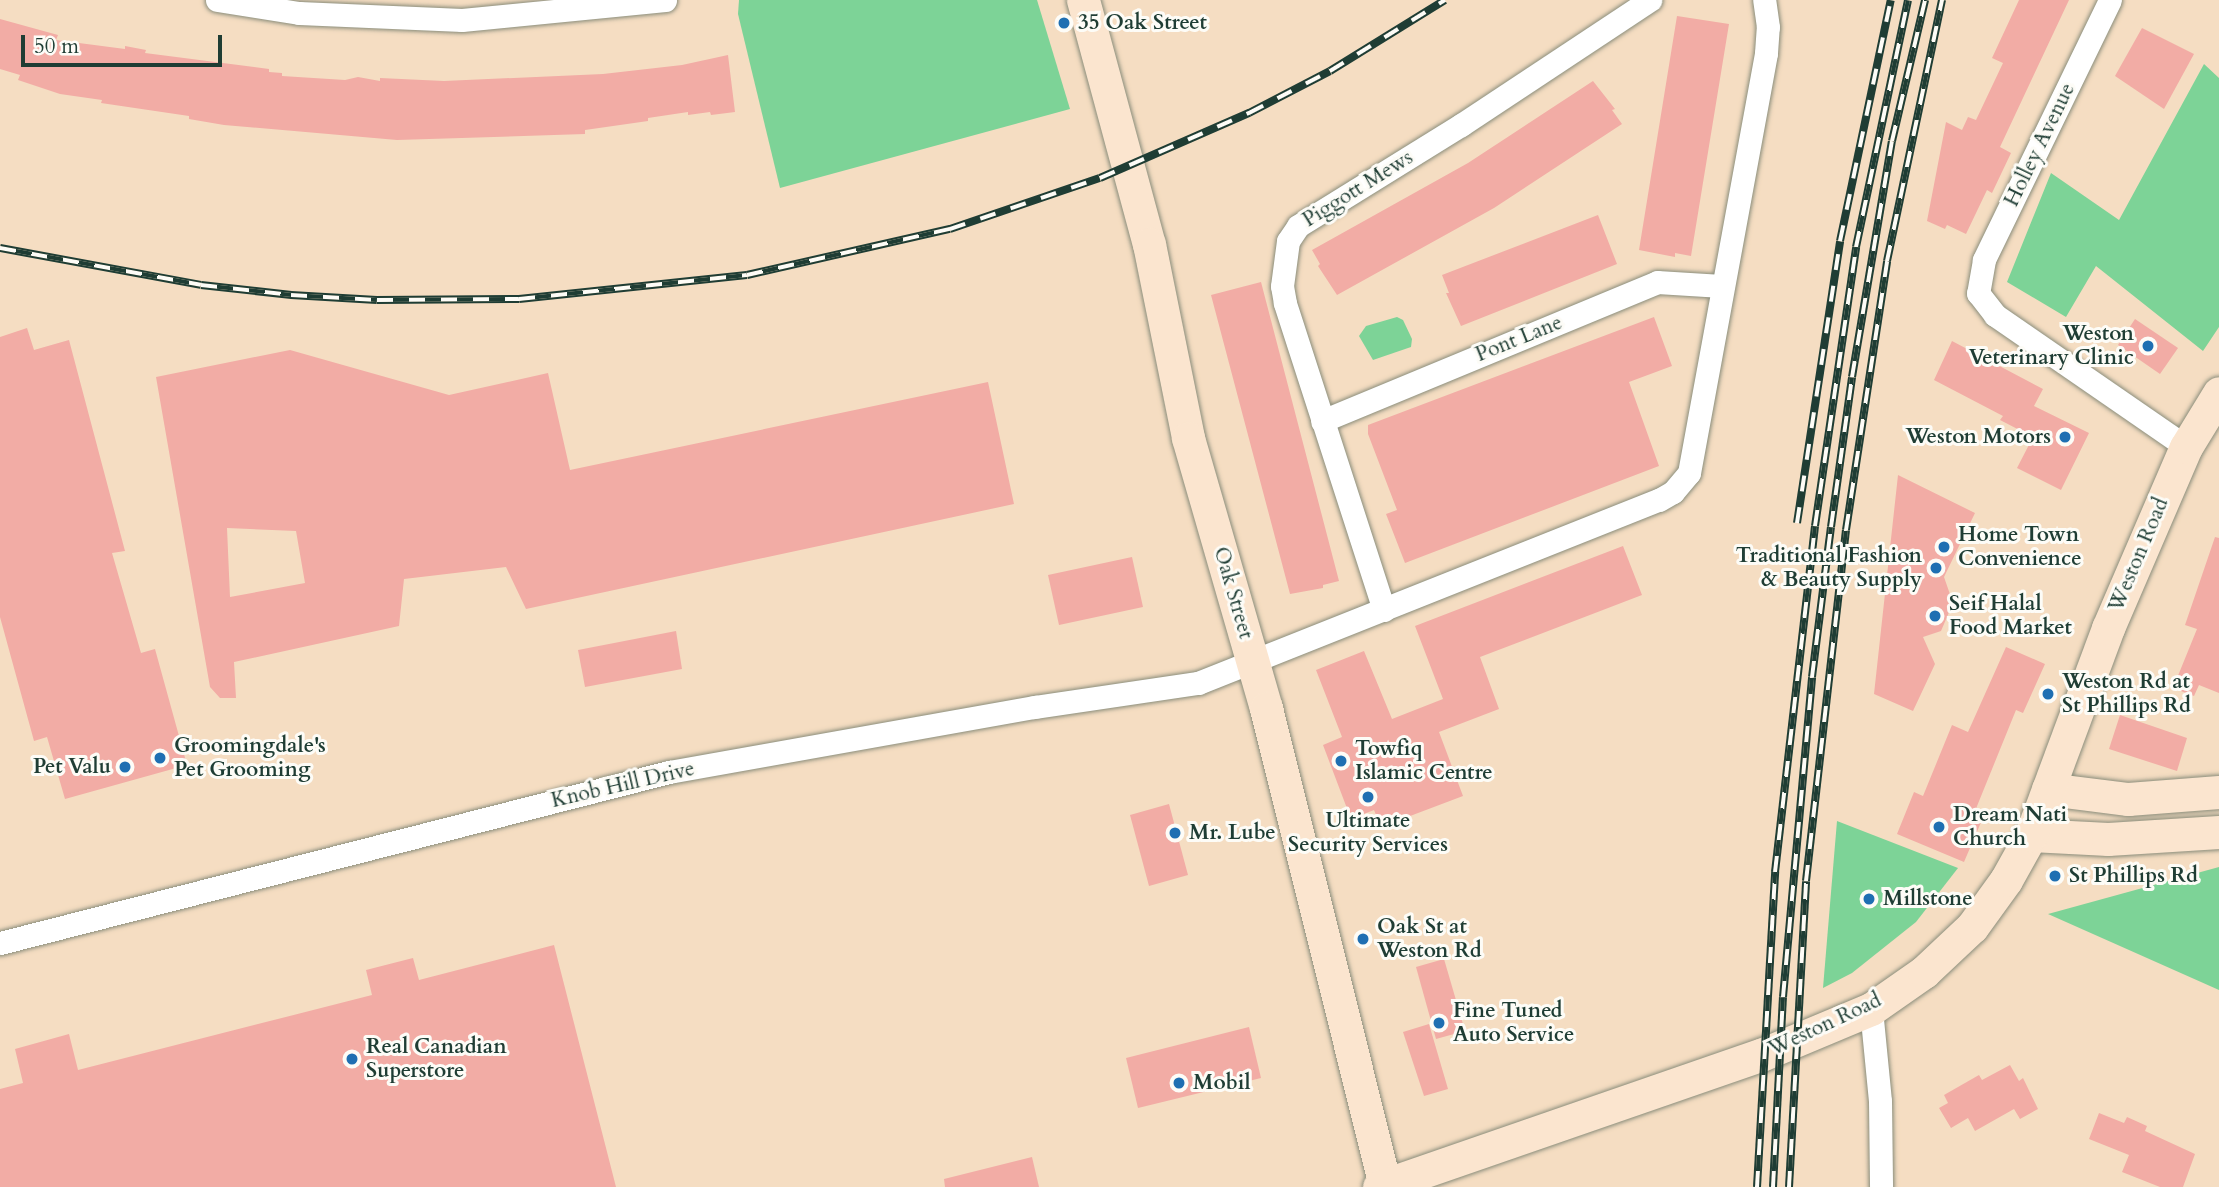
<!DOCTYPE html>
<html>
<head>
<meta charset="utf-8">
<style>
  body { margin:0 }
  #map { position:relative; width:2219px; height:1187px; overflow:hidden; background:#f5ddc2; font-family:Cardo,serif }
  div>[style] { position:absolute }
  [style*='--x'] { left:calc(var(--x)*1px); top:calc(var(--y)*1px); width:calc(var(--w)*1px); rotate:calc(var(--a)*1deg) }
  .green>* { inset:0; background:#7dd397 }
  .building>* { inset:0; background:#f2aca5 }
  .roads { filter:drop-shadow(0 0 2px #8a8d7b) drop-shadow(0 0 2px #8a8d7b) }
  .street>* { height:23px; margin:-11.5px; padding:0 11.5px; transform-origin:11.5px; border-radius:11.5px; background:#fff }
  .secondary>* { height:33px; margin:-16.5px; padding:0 16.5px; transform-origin:16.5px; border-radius:16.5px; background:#fbe5cf }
  .rail>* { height:8px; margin-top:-4px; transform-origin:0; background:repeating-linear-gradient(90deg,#fdfcf7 0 16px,#1f3d34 0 32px); box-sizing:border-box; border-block:2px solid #1f3d34 }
  .dots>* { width:19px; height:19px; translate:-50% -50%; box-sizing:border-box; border:4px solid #fdfcf7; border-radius:50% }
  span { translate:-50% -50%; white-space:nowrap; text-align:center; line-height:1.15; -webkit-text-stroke:6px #fdfcf7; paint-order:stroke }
  .poi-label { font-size:21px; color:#1f3d34; font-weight:700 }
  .left { translate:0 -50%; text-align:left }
  .right { translate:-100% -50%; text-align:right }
  .street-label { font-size:21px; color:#1f3d34 }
  .scale { position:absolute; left:21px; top:35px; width:201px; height:32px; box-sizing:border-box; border:4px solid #1f3d34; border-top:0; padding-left:9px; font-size:21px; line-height:24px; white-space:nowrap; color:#1f3d34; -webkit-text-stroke:5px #fdfcf7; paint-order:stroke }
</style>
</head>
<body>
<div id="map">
  <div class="green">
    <i style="clip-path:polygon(739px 0,1037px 0,1070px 109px,780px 188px,738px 14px)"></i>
    <i style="clip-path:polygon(2204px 64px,2219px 78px,2219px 327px,2203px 351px,2096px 266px,2066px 317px,2007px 282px,2051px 173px,2119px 220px)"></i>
    <i style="clip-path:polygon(1397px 317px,1403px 320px,1412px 339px,1411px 347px,1373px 360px,1359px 336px,1366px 326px)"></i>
    <i style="clip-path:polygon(1837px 821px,1958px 868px,1916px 922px,1852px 973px,1823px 988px)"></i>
    <i style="clip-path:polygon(2219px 867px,2219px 990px,2048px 914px)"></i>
  </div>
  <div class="building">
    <i style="clip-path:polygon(2019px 0,2069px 0,2000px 147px,2011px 153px,1992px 193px,1987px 190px,1966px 234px,1947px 225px,1945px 229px,1927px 221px,1946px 122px,1962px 130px,1968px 117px,1976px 120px,2003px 63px,1992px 58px)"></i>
    <i style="clip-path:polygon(1677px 16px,1729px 24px,1691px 256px,1675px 253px,1675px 257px,1639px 250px)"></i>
    <i style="clip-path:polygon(0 19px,58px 35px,56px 40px,125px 49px,125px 46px,146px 50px,145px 53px,269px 69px,269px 72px,282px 73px,282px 76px,345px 80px,358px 77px,380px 81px,380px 78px,444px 81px,603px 74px,682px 65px,728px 55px,735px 112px,711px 115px,710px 112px,688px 115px,688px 112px,648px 118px,648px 121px,585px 130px,585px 134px,397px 140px,224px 125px,189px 119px,189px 116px,101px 103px,102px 100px,60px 94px,18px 80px,20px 75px,0 69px)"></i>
    <i style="clip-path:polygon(2142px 28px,2194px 54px,2164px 109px,2115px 76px)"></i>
    <i style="clip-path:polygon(1593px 81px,1615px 109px,1612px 110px,1622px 124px,1494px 208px,1337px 295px,1318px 266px,1320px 264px,1312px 250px,1468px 163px)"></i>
    <i style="clip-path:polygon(1598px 215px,1617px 264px,1461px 326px,1446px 293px,1449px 293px,1442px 275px)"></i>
    <i style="clip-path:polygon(1261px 282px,1339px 581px,1323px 585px,1323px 588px,1290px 594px,1211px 295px)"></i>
    <i style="clip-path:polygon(1654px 317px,1672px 366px,1629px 382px,1659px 466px,1405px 563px,1386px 514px,1397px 510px,1368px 434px,1368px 425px)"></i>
    <i style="clip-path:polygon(2135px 319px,2178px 348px,2160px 374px,2118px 345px)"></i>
    <i style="clip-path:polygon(27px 328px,34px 350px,69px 340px,125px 551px,112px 553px,141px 653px,155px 649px,187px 765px,65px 799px,47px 737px,34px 741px,0 617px,0 337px)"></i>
    <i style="clip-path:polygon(1952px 341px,2043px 389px,2034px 406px,2089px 433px,2061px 490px,2017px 468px,2033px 437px,2000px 420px,2003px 416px,1934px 380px)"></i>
    <i style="clip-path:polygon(evenodd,290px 350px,449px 395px,548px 373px,570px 470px,988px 382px,1014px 504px,526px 609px,506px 567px,404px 579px,399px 626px,234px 662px,236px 698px,220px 698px,210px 687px,156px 377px,290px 350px,227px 528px,296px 531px,305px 583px,230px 597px,227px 528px)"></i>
    <i style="clip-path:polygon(1898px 475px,1975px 513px,1944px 577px,1953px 603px,1941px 631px,1923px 637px,1935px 664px,1913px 711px,1874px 694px)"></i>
    <i style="clip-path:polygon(2215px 537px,2219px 538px,2219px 693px,2199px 685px,2194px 696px,2173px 688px,2197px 629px,2185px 625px)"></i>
    <i style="clip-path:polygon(1623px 546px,1642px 595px,1480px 657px,1499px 709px,1439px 732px,1463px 796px,1381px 827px,1374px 810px,1351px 819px,1323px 745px,1342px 737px,1316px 670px,1364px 651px,1392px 719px,1443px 699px,1415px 626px)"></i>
    <i style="clip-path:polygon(1132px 557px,1143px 607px,1059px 625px,1048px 575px)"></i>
    <i style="clip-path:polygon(676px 631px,682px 669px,585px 687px,578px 650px)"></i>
    <i style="clip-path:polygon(2006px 647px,2045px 664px,2023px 713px,2016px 710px,1973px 816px,1982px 820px,1964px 862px,1897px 834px,1914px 792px,1923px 796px,1952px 725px,1968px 732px)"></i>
    <i style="clip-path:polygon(2120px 715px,2187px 738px,2177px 771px,2109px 749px)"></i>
    <i style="clip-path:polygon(1169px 804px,1188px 875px,1149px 886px,1130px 815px)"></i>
    <i style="clip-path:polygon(554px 945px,616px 1187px,0 1187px,0 1089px,23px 1083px,15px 1049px,69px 1034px,78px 1070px,372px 995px,366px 970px,413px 958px,419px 980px)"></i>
    <i style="clip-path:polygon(1444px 959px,1465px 1031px,1436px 1039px,1416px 967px)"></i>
    <i style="clip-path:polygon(1429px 1024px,1448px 1089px,1424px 1096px,1403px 1032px)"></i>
    <i style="clip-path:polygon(1249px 1027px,1261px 1078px,1138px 1108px,1126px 1058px)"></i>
    <i style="clip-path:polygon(2010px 1065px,2019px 1081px,2023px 1078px,2038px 1109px,2020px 1119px,2014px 1109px,1975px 1131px,1968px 1118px,1951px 1128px,1939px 1108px,1948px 1103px,1944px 1095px,1979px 1075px,1982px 1080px)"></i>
    <i style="clip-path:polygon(2099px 1113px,2124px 1123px,2127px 1117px,2147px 1126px,2145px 1131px,2195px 1154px,2183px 1187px,2160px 1187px,2122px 1172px,2129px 1155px,2089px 1139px)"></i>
    <i style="clip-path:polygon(1032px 1157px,1039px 1187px,945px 1187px,944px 1179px)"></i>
  </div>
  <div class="roads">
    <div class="street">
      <i style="--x:217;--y:0;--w:83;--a:9"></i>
      <i style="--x:299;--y:13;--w:163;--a:2.5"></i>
      <i style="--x:462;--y:20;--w:204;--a:-5.6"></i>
      <i style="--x:2110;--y:0;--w:289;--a:115.9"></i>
      <i style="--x:1984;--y:260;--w:34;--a:100"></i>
      <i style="--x:1978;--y:293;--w:28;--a:52"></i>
      <i style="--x:1995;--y:315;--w:232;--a:34.6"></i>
      <i style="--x:1322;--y:421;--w:363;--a:-22.5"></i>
      <i style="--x:1657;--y:282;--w:65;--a:3.5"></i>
      <i style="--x:1384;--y:610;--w:323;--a:-107.9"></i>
      <i style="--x:1285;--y:303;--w:17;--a:-100"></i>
      <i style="--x:1282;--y:286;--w:45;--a:-82.4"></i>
      <i style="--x:1288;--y:241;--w:18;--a:-56"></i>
      <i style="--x:1298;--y:226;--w:192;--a:-31.8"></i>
      <i style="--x:1461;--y:125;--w:227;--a:-33.5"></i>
      <i style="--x:0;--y:943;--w:691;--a:-14.34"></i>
      <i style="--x:669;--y:772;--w:372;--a:-10.1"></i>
      <i style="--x:1035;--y:707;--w:165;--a:-8.4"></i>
      <i style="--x:1198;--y:683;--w:496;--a:-21.7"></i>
      <i style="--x:1659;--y:500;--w:16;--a:-30"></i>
      <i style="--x:1673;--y:492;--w:25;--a:-50"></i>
      <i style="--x:1689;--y:473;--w:427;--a:-79.6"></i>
      <i style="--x:1766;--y:53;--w:26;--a:-86"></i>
      <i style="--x:1768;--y:27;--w:27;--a:-98"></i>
      <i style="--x:1871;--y:1009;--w:92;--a:84.4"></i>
      <i style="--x:1880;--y:1101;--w:86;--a:89.3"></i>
    </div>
    <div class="secondary">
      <i style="--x:1083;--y:0;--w:253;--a:74.9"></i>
      <i style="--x:1149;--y:244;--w:198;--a:78.6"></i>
      <i style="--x:1188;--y:438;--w:281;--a:73.9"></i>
      <i style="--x:1266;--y:708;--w:492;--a:76"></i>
      <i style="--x:2048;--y:789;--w:81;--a:7.1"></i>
      <i style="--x:2128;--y:799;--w:91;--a:-4.4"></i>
      <i style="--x:2031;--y:835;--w:77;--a:3"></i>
      <i style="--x:2108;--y:839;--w:111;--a:-3.6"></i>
      <i style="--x:1379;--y:1187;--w:404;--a:-19.1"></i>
      <i style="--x:1761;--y:1055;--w:119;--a:-22.7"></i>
      <i style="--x:1871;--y:1009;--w:65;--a:-34.9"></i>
      <i style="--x:1924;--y:972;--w:66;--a:-43.2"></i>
      <i style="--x:1972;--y:927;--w:58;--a:-54.1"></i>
      <i style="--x:2006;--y:880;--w:51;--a:-60.9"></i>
      <i style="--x:2031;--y:835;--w:221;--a:-69.6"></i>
      <i style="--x:2108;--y:628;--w:197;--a:-66.7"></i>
      <i style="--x:2186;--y:447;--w:63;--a:-58.6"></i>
    </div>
  </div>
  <div class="rail">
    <i style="--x:0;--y:248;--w:204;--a:10.4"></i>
    <i style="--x:201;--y:285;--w:91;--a:6.3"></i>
    <i style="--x:291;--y:295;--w:86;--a:3.3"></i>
    <i style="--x:377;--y:300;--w:142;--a:-0.4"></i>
    <i style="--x:519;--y:299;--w:229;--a:-6"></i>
    <i style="--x:747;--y:275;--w:208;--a:-12.8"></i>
    <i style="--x:950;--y:229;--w:158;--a:-18.8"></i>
    <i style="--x:1100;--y:178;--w:163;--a:-23.6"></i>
    <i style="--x:1249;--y:113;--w:91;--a:-27.4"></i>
    <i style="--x:1330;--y:71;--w:135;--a:-31.7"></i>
    <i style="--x:1797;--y:523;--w:285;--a:-81.3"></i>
    <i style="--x:1840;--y:241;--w:246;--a:-78.1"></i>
    <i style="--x:1757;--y:1187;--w:316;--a:-86.7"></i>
    <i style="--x:1775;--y:872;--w:348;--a:-83.4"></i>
    <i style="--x:1815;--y:526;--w:282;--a:-81.6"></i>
    <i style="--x:1856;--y:247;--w:252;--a:-78.1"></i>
    <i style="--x:1773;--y:1187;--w:190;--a:-87"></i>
    <i style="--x:1783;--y:997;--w:321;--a:-84.8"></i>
    <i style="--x:1812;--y:677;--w:151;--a:-82.8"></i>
    <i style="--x:1831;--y:527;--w:151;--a:-82"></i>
    <i style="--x:1852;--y:377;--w:239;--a:-80.4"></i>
    <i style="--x:1892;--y:141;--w:145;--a:-76.8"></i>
    <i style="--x:1789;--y:1187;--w:306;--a:-86.8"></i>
    <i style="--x:1806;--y:881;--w:353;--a:-83.5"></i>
    <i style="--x:1846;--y:530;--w:272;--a:-81.3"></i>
    <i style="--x:1887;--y:261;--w:267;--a:-78.1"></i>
  </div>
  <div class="dots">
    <i style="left:1064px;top:23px;background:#1f6fb2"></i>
    <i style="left:2148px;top:346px;background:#1f6fb2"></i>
    <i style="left:2065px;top:437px;background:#1f6fb2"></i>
    <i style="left:1944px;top:547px;background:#1f6fb2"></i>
    <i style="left:1936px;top:568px;background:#1f6fb2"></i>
    <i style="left:1935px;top:616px;background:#1f6fb2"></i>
    <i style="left:2048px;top:694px;background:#1f6fb2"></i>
    <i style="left:160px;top:758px;background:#1f6fb2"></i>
    <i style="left:1341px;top:761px;background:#1f6fb2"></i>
    <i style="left:125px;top:767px;background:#1f6fb2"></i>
    <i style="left:1368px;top:797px;background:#1f6fb2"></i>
    <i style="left:1939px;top:827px;background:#1f6fb2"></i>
    <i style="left:1175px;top:833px;background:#1f6fb2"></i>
    <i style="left:2055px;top:876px;background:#1f6fb2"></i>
    <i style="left:1869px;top:899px;background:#1f6fb2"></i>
    <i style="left:1363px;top:939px;background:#1f6fb2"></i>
    <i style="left:1439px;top:1023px;background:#1f6fb2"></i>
    <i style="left:352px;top:1059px;background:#1f6fb2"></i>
    <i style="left:1179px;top:1083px;background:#1f6fb2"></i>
  </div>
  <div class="poi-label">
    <span class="left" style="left:1078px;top:23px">35 Oak Street</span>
    <span class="right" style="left:2134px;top:346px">Weston<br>Veterinary Clinic</span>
    <span class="right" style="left:2051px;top:437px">Weston Motors</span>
    <span class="left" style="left:1958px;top:547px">Home Town<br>Convenience</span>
    <span class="right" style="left:1922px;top:568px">Traditional Fashion<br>&amp; Beauty Supply</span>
    <span class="left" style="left:1949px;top:616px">Seif Halal<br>Food Market</span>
    <span class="left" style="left:2062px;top:694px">Weston Rd at<br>St Phillips Rd</span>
    <span class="left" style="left:174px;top:758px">Groomingdale's<br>Pet Grooming</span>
    <span class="left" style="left:1355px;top:761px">Towfiq<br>Islamic Centre</span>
    <span class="right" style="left:111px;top:767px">Pet Valu</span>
    <span class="left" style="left:1953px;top:827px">Dream Nati<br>Church</span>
    <span style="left:1368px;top:833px">Ultimate<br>Security Services</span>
    <span class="left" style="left:1189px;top:833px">Mr. Lube</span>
    <span class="left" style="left:2069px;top:876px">St Phillips Rd</span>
    <span class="left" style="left:1883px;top:899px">Millstone</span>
    <span class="left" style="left:1377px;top:939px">Oak St at<br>Weston Rd</span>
    <span class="left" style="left:1453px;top:1023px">Fine Tuned<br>Auto Service</span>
    <span class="left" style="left:366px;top:1059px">Real Canadian<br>Superstore</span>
    <span class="left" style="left:1193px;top:1083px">Mobil</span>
  </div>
  <div class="street-label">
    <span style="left:2040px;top:145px;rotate:-64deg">Holley Avenue</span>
    <span style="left:1358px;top:189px;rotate:-32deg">Piggott Mews</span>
    <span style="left:1519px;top:339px;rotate:-22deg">Pont Lane</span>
    <span style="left:2139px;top:555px;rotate:-67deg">Weston Road</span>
    <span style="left:1233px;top:593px;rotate:74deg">Oak Street</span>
    <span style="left:623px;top:785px;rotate:-13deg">Knob Hill Drive</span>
    <span style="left:1825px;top:1025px;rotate:-25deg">Weston Road</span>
  </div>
  <div class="scale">50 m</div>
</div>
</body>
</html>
